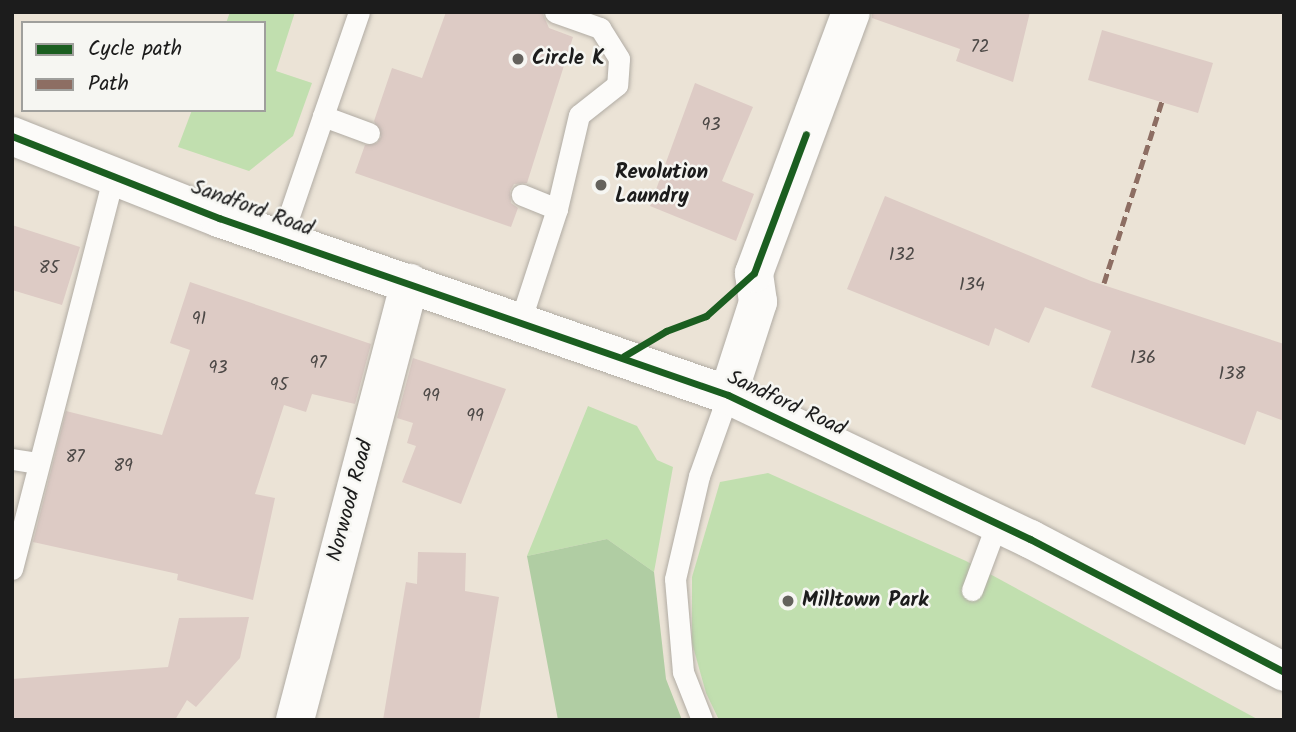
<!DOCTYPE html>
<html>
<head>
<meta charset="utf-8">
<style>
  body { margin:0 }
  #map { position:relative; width:1296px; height:732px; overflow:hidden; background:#ebe3d6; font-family:Kalam,sans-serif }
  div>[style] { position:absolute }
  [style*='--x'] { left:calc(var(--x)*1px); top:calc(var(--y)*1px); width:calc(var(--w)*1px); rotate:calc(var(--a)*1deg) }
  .green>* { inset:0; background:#c1dfaf }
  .forest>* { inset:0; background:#b0cda3 }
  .building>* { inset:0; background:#ddcbc5 }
  .roads { filter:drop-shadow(0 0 2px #b1aca4) drop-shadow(0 0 2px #b1aca4) }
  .service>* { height:21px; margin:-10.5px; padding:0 10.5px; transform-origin:10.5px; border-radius:10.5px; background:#fcfbf9 }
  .minor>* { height:38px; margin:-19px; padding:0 19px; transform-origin:19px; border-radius:19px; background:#fcfbf9 }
  .tertiary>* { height:38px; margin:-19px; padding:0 19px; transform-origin:19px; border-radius:19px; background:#fcfbf9 }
  .secondary>* { height:38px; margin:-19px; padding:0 19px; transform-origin:19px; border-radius:19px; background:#fcfbf9 }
  .quiet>* { height:5px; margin-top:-2.5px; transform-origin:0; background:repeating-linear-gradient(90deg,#8d6e63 0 10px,transparent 0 15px) }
  .cycleway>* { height:7px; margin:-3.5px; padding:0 3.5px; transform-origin:3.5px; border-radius:3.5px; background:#1b5e20 }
  .dots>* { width:19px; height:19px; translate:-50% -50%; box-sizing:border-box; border:4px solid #f6f6f2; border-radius:50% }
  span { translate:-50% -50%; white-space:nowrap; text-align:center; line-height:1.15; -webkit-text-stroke:5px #f6f6f2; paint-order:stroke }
  .number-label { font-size:18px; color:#4d4947 }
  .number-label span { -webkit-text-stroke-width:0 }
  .poi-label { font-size:21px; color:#1c1c1c; font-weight:700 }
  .left { translate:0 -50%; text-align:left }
  .street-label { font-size:21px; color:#1c1c1c }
  .frame { position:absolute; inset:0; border:14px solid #1c1c1c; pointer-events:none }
  .legend { position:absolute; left:21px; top:21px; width:245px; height:91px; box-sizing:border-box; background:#f6f6f2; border:2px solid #9f9f9c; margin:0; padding:9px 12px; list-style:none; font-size:21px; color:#1c1c1c }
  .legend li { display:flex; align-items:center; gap:14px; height:35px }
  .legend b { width:35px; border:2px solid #9f9f9c }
</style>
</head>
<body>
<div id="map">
  <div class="green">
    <i style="clip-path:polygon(230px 12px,295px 12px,276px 71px,312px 83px,293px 136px,249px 171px,178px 147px,192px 110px,264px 110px,264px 23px,226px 23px)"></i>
    <i style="clip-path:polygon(588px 406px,637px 426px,657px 460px,673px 467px,654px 572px,607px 539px,527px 556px)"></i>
    <i style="clip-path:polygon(768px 473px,966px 561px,1259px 720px,719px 720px,706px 693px,692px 643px,692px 577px,720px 482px)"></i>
  </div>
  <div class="forest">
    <i style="clip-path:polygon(607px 539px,654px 572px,666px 679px,682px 720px,558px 720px,527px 556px)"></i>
  </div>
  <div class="building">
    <i style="clip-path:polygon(446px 12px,542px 12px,549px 28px,573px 37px,527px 183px,514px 184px,510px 191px,511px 203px,518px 208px,511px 227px,355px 173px,365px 145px,377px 143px,381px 137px,374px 121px,392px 68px,422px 78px)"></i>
    <i style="clip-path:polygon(872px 12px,1030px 12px,1013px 82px,956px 61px,960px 49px,872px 18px)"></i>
    <i style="clip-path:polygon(1102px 30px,1213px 63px,1198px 113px,1088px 80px)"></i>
    <i style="clip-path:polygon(695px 83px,753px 107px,722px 181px,754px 194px,736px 241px,650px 206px)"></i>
    <i style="clip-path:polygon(885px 196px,1091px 281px,1284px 344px,1284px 421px,1257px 411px,1245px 445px,1091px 387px,1111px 331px,1045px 307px,1029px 343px,995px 328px,989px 346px,847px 289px)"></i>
    <i style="clip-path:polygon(12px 225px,80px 247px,62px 305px,12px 290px)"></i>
    <i style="clip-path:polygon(190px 282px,371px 344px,355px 404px,312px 394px,306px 412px,284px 405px,255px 494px,275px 498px,253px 600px,177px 580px,178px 574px,33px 542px,66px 411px,162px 435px,190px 350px,170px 343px)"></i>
    <i style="clip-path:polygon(413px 358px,506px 389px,461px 504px,402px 482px,416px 446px,407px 443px,413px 423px,397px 418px)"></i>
    <i style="clip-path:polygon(418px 552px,466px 553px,465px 591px,499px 597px,479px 720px,383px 720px,406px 582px,417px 584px)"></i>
    <i style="clip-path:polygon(249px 617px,240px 658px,196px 707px,187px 700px,175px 720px,12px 720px,12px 679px,168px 667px,179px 618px)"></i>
  </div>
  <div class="roads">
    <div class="service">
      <i style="--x:555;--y:12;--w:48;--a:19.6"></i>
      <i style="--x:600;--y:28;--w:36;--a:58"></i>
      <i style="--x:619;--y:59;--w:26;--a:94"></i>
      <i style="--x:617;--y:85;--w:48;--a:141.7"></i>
      <i style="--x:579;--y:115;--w:97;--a:103.2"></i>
      <i style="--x:323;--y:116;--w:110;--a:-70.9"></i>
      <i style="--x:281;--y:239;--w:130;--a:-71.1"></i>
      <i style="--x:323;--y:116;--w:49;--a:20.3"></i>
      <i style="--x:520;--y:322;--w:119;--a:-71.9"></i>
      <i style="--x:557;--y:209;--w:38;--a:-158"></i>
      <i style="--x:12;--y:459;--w:25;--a:9"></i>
      <i style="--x:12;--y:569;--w:406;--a:-75.5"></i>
      <i style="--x:972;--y:590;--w:72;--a:-69.5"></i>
      <i style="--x:702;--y:720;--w:52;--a:-111.6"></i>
      <i style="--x:683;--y:672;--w:93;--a:-94.9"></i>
      <i style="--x:675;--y:579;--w:106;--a:-76.9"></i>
      <i style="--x:699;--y:476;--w:86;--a:-70.3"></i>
    </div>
    <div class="minor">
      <i style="--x:295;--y:720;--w:452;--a:-75.3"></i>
    </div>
    <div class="tertiary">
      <i style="--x:728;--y:395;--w:98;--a:-72.1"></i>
      <i style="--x:758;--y:302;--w:29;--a:-98"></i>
      <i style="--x:754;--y:273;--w:278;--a:-69.6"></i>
    </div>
    <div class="secondary">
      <i style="--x:12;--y:136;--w:223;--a:21.6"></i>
      <i style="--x:219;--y:218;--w:539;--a:19.17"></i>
      <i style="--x:728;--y:395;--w:335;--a:25.5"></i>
      <i style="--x:1030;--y:539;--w:287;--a:27.6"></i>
    </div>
  </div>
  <div class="quiet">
    <i style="--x:1104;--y:283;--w:191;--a:-72.3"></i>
  </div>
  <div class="cycleway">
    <i style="--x:12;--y:136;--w:223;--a:21.6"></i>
    <i style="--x:219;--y:218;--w:539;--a:19.17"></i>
    <i style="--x:728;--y:395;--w:335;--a:25.5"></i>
    <i style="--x:1030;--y:539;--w:287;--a:27.6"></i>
    <i style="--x:624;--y:356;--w:49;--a:-30.8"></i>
    <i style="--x:666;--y:331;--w:43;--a:-20.6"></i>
    <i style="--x:706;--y:316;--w:64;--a:-41.9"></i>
    <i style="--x:754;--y:273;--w:148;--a:-69.5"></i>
  </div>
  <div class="dots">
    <i style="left:518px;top:59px;background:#64625d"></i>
    <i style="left:601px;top:185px;background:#64625d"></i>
    <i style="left:788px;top:601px;background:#64625d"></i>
  </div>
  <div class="number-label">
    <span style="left:980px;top:48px">72</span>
    <span style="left:711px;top:126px">93</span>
    <span style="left:902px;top:256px">132</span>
    <span style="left:49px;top:269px">85</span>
    <span style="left:972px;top:286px">134</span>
    <span style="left:199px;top:320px">91</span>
    <span style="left:1143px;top:359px">136</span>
    <span style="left:318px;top:364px">97</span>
    <span style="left:218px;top:369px">93</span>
    <span style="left:1232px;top:375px">138</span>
    <span style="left:279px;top:386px">95</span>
    <span style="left:431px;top:397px">99</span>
    <span style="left:475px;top:417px">99</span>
    <span style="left:75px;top:458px">87</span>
    <span style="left:123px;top:467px">89</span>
  </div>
  <div class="poi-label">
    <span class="left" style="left:532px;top:59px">Circle K</span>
    <span class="left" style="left:615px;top:185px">Revolution<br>Laundry</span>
    <span class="left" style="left:802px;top:601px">Milltown Park</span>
  </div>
  <div class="street-label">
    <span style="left:252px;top:209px;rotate:20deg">Sandford Road</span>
    <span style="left:786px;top:404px;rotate:25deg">Sandford Road</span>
    <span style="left:351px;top:501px;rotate:-75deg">Norwood Road</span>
  </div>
  <div class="frame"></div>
  <ul class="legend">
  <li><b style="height:9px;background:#1b5e20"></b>Cycle path</li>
  <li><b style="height:9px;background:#8d6e63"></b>Path</li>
  </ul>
</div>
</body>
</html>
